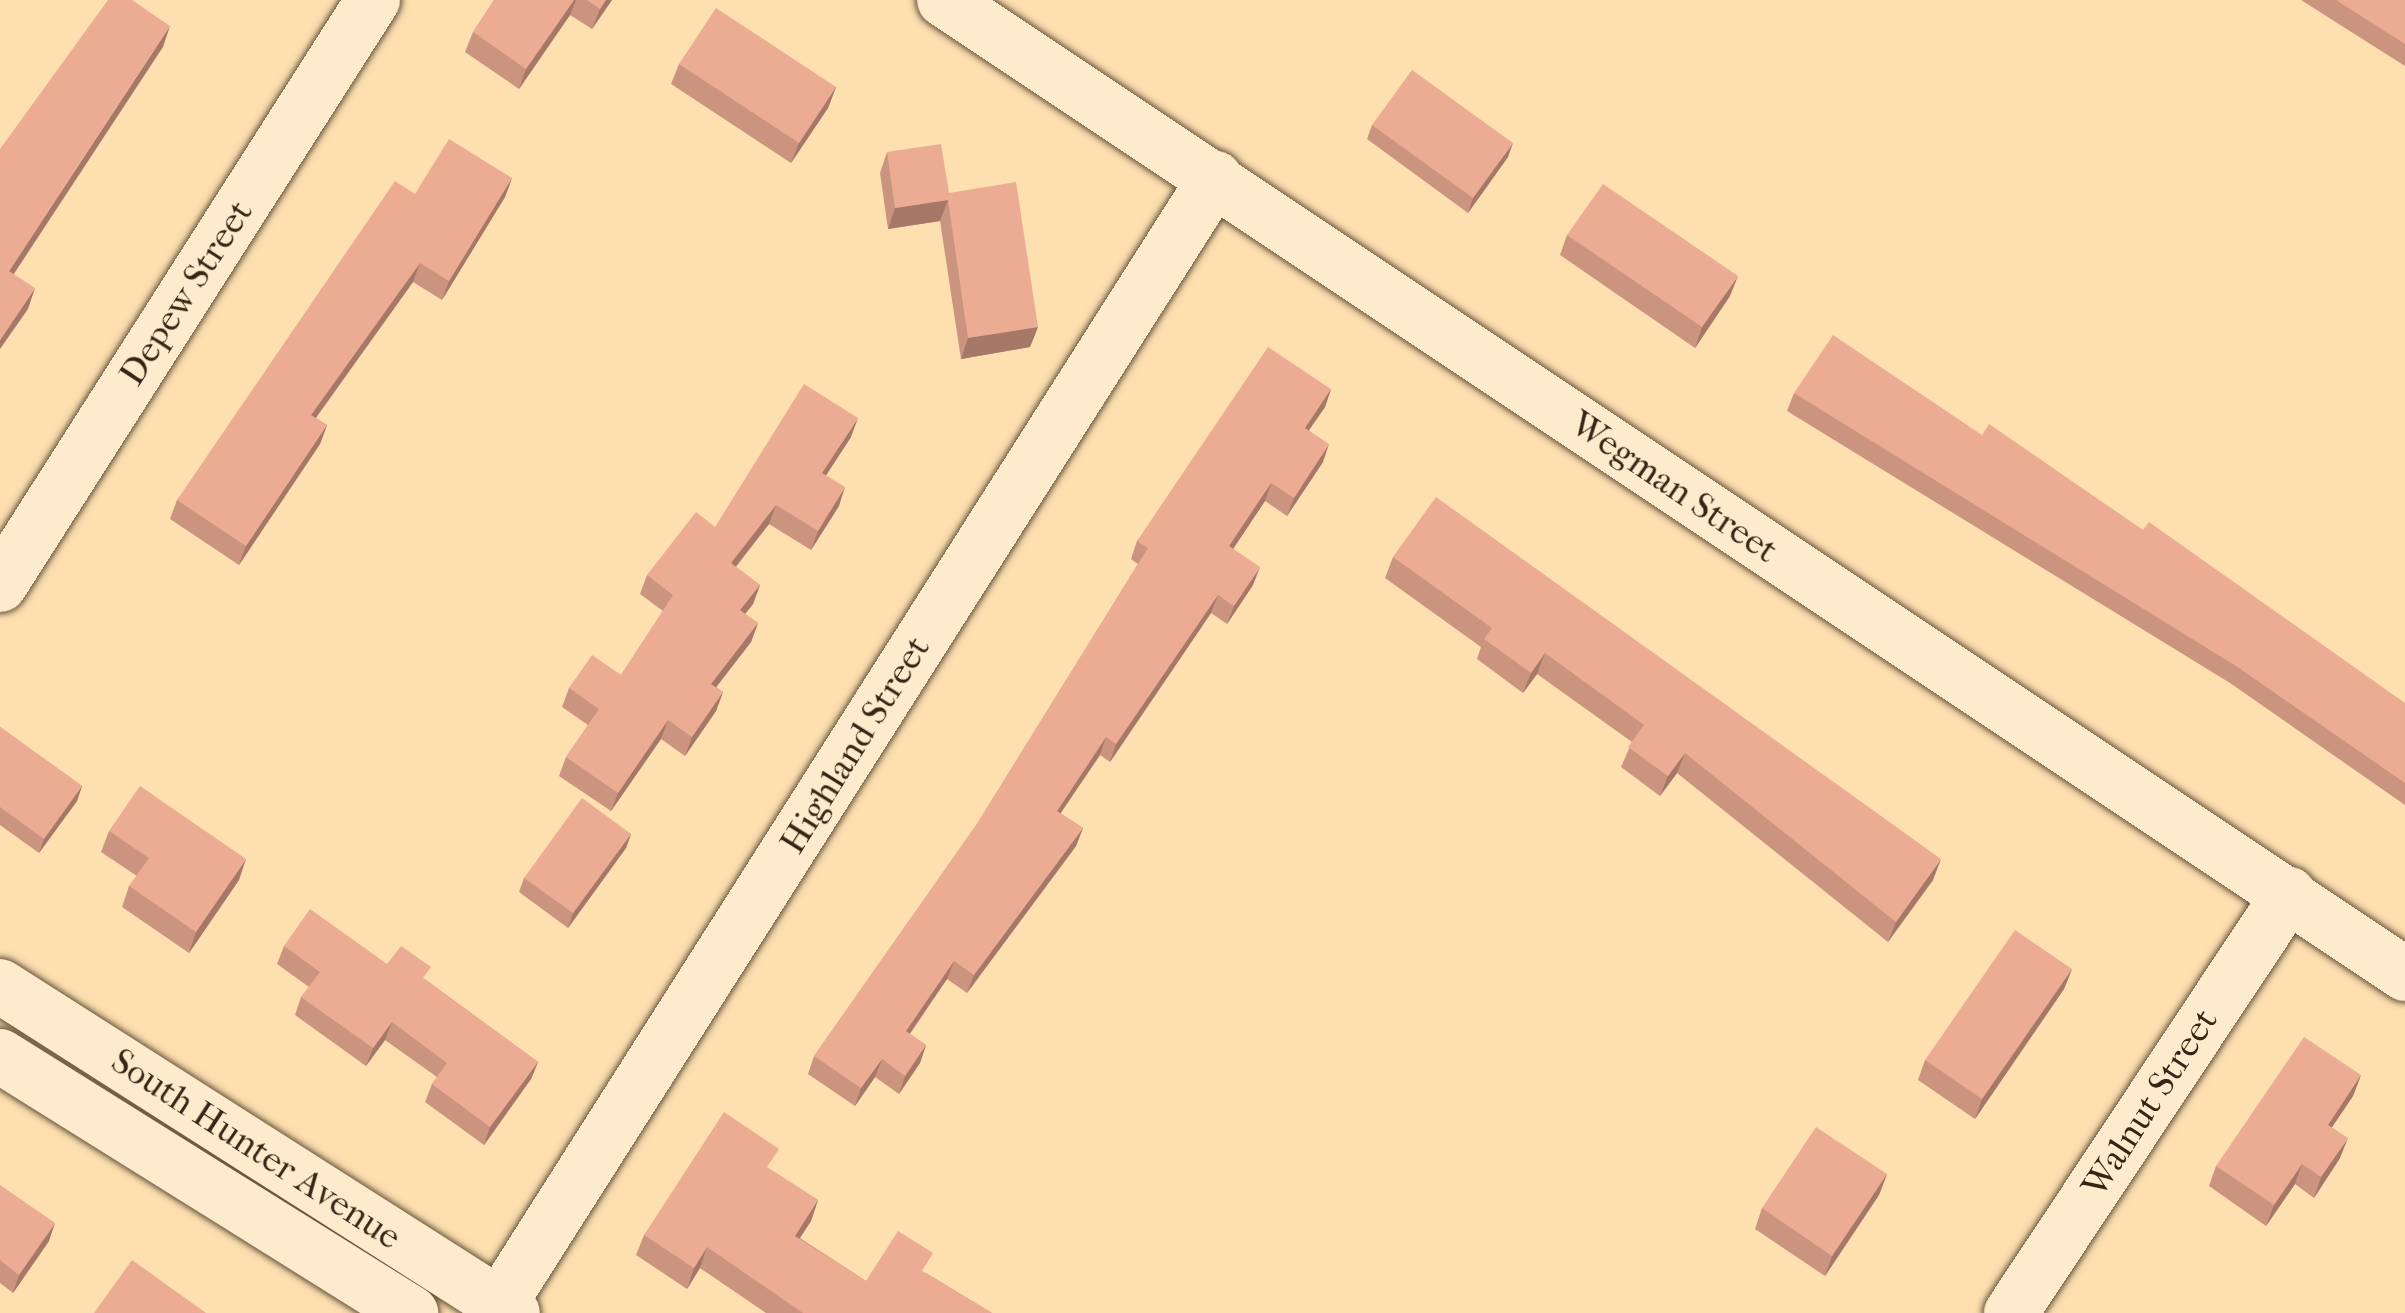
<!DOCTYPE html>
<html>
<head>
<meta charset="utf-8">
<style>
  body { margin:0 }
  #map { position:relative; width:2405px; height:1313px; overflow:hidden; background:#fddfb0; font-family:"IM FELL French Canon",serif }
  div>[style] { position:absolute }
  [style*='--x'] { left:calc(var(--x)*1px); top:calc(var(--y)*1px); width:calc(var(--w)*1px); rotate:calc(var(--a)*1deg) }
  .roads { filter:drop-shadow(0 0 3px #66543b) drop-shadow(0 0 3px #66543b) }
  .minor>* { height:54px; margin:-27px; padding:0 27px; transform-origin:27px; border-radius:27px; background:#feeacc }
  .wall>* { inset:0; background:#cb947f }
  .shaded-wall>* { inset:0; background:#a57868 }
  .building>* { inset:0; background:#ecac94 }
  span { translate:-50% -50%; white-space:nowrap; text-align:center; line-height:1.15; -webkit-text-stroke:10px #feeacc; paint-order:stroke }
  .street-label { font-size:36px; color:#342514 }
</style>
</head>
<body>
<div id="map">
  <div class="roads">
    <div class="minor">
      <i style="--x:944;--y:0;--w:1756;--a:33.69"></i>
      <i style="--x:0;--y:585;--w:694;--a:-57.48"></i>
      <i style="--x:0;--y:986;--w:608;--a:32.51"></i>
      <i style="--x:0;--y:1056;--w:485;--a:32"></i>
      <i style="--x:494;--y:1313;--w:1345;--a:-57.57"></i>
      <i style="--x:2011;--y:1313;--w:503;--a:-56.44"></i>
    </div>
  </div>
  <div class="wall">
    <i style="clip-path:polygon(494px 0,612px 0,592px 29px,570px 15px,519px 89px,465px 52px,473px 32px)"></i>
    <i style="clip-path:polygon(2301px 0,2405px 0,2405px 66px)"></i>
    <i style="clip-path:polygon(679px 64px,836px 87px,828px 108px,791px 163px,671px 84px)"></i>
    <i style="clip-path:polygon(1372px 125px,1508px 157px,1468px 213px,1367px 139px)"></i>
    <i style="clip-path:polygon(887px 152px,949px 193px,1038px 327px,1030px 347px,961px 359px,940px 221px,888px 229px,880px 173px)"></i>
    <i style="clip-path:polygon(512px 178px,505px 197px,442px 300px,413px 282px,316px 418px,327px 425px,320px 444px,239px 565px,170px 519px,177px 500px,415px 194px)"></i>
    <i style="clip-path:polygon(1567px 235px,1730px 296px,1695px 348px,1560px 255px)"></i>
    <i style="clip-path:polygon(1331px 389px,1325px 407px,1309px 430px,1323px 462px,1287px 516px,1265px 501px,1233px 549px,1253px 585px,1227px 624px,1211px 613px,1110px 762px,1100px 755px,1060px 813px,1083px 828px,1076px 846px,967px 993px,947px 979px,910px 1034px,926px 1045px,920px 1063px,899px 1094px,875px 1077px,855px 1106px,808px 1074px,814px 1056px,977px 824px,1138px 564px,1131px 559px,1137px 541px)"></i>
    <i style="clip-path:polygon(1794px 393px,1982px 435px,2143px 530px,2405px 703px,2405px 805px,2230px 683px,1787px 411px)"></i>
    <i style="clip-path:polygon(851px 437px,826px 475px,839px 506px,811px 550px,769px 524px,736px 567px,760px 585px,753px 604px,745px 614px,758px 623px,751px 642px,716px 687px,723px 692px,716px 711px,685px 756px,661px 739px,611px 811px,559px 776px,566px 757px,588px 725px,562px 707px,569px 688px,621px 675px,663px 611px,640px 594px,647px 575px)"></i>
    <i style="clip-path:polygon(1393px 557px,1933px 880px,1888px 942px,1677px 773px,1660px 796px,1621px 767px,1632px 742px,1537px 674px,1523px 693px,1477px 659px,1481px 647px,1385px 578px)"></i>
    <i style="clip-path:polygon(0 727px,82px 786px,77px 801px,39px 853px,0 825px)"></i>
    <i style="clip-path:polygon(109px 831px,239px 880px,189px 953px,122px 907px,129px 886px,137px 876px,101px 852px)"></i>
    <i style="clip-path:polygon(631px 834px,626px 848px,568px 928px,519px 892px,524px 878px)"></i>
    <i style="clip-path:polygon(284px 946px,387px 964px,426px 980px,538px 1062px,531px 1079px,484px 1145px,425px 1102px,432px 1084px,437px 1077px,385px 1040px,366px 1066px,295px 1015px,301px 997px,309px 987px,277px 964px)"></i>
    <i style="clip-path:polygon(2072px 969px,2064px 989px,1975px 1119px,1918px 1080px,1925px 1060px)"></i>
    <i style="clip-path:polygon(2361px 1075px,2353px 1096px,2332px 1127px,2340px 1158px,2314px 1198px,2295px 1184px,2266px 1226px,2209px 1186px,2216px 1166px)"></i>
    <i style="clip-path:polygon(771px 1170px,818px 1200px,811px 1221px,800px 1238px,866px 1281px,926px 1273px,992px 1313px,766px 1313px,700px 1268px,687px 1289px,636px 1255px,644px 1235px)"></i>
    <i style="clip-path:polygon(1887px 1174px,1879px 1195px,1825px 1276px,1755px 1229px,1762px 1208px)"></i>
    <i style="clip-path:polygon(0 1185px,49px 1241px,13px 1293px,0 1283px)"></i>
  </div>
  <div class="shaded-wall">
    <i style="clip-path:polygon(574px 0,576px 0,570px 15px,519px 89px,526px 69px)"></i>
    <i style="clip-path:polygon(606px 0,612px 0,592px 29px,600px 9px)"></i>
    <i style="clip-path:polygon(170px 26px,163px 47px,2px 292px,9px 271px)"></i>
    <i style="clip-path:polygon(836px 87px,828px 108px,791px 163px,799px 143px)"></i>
    <i style="clip-path:polygon(1513px 143px,1508px 157px,1468px 213px,1473px 198px)"></i>
    <i style="clip-path:polygon(512px 178px,505px 197px,442px 300px,449px 281px)"></i>
    <i style="clip-path:polygon(948px 200px,940px 221px,888px 229px,895px 208px)"></i>
    <i style="clip-path:polygon(420px 263px,413px 282px,304px 434px,311px 415px)"></i>
    <i style="clip-path:polygon(1738px 276px,1730px 296px,1695px 348px,1702px 327px)"></i>
    <i style="clip-path:polygon(35px 288px,28px 309px,0 349px,0 340px)"></i>
    <i style="clip-path:polygon(1038px 327px,1030px 347px,961px 359px,968px 338px)"></i>
    <i style="clip-path:polygon(1331px 389px,1325px 407px,1298px 446px,1305px 428px)"></i>
    <i style="clip-path:polygon(858px 418px,851px 437px,816px 491px,822px 473px)"></i>
    <i style="clip-path:polygon(327px 425px,320px 444px,239px 565px,246px 546px)"></i>
    <i style="clip-path:polygon(1329px 444px,1323px 462px,1287px 516px,1294px 498px)"></i>
    <i style="clip-path:polygon(1271px 483px,1265px 501px,1223px 564px,1229px 546px)"></i>
    <i style="clip-path:polygon(845px 487px,839px 506px,811px 550px,818px 531px)"></i>
    <i style="clip-path:polygon(776px 505px,769px 524px,724px 581px,731px 563px)"></i>
    <i style="clip-path:polygon(1260px 567px,1253px 585px,1227px 624px,1234px 606px)"></i>
    <i style="clip-path:polygon(760px 585px,753px 604px,733px 629px,740px 610px)"></i>
    <i style="clip-path:polygon(1218px 595px,1211px 613px,1110px 762px,1116px 744px)"></i>
    <i style="clip-path:polygon(758px 623px,751px 642px,704px 703px,711px 684px)"></i>
    <i style="clip-path:polygon(1545px 653px,1537px 674px,1523px 693px,1531px 673px)"></i>
    <i style="clip-path:polygon(723px 692px,716px 711px,685px 756px,692px 737px)"></i>
    <i style="clip-path:polygon(668px 720px,661px 739px,611px 811px,618px 793px)"></i>
    <i style="clip-path:polygon(1106px 737px,1100px 755px,1050px 829px,1057px 811px)"></i>
    <i style="clip-path:polygon(1685px 753px,1677px 773px,1660px 796px,1668px 776px)"></i>
    <i style="clip-path:polygon(82px 786px,77px 801px,39px 853px,44px 839px)"></i>
    <i style="clip-path:polygon(1083px 828px,1076px 846px,967px 993px,974px 975px)"></i>
    <i style="clip-path:polygon(631px 834px,626px 848px,568px 928px,573px 913px)"></i>
    <i style="clip-path:polygon(246px 859px,239px 880px,189px 953px,196px 932px)"></i>
    <i style="clip-path:polygon(1941px 859px,1933px 880px,1888px 942px,1896px 922px)"></i>
    <i style="clip-path:polygon(954px 961px,947px 979px,899px 1049px,906px 1031px)"></i>
    <i style="clip-path:polygon(2072px 969px,2064px 989px,1975px 1119px,1982px 1099px)"></i>
    <i style="clip-path:polygon(392px 1022px,385px 1040px,366px 1066px,373px 1048px)"></i>
    <i style="clip-path:polygon(926px 1045px,920px 1063px,899px 1094px,905px 1076px)"></i>
    <i style="clip-path:polygon(882px 1059px,875px 1077px,855px 1106px,861px 1088px)"></i>
    <i style="clip-path:polygon(538px 1062px,531px 1079px,484px 1145px,490px 1127px)"></i>
    <i style="clip-path:polygon(2361px 1075px,2353px 1096px,2320px 1145px,2328px 1125px)"></i>
    <i style="clip-path:polygon(2348px 1138px,2340px 1158px,2314px 1198px,2321px 1177px)"></i>
    <i style="clip-path:polygon(2302px 1164px,2295px 1184px,2266px 1226px,2274px 1205px)"></i>
    <i style="clip-path:polygon(1887px 1174px,1879px 1195px,1825px 1276px,1832px 1256px)"></i>
    <i style="clip-path:polygon(818px 1200px,811px 1221px,788px 1256px,795px 1236px)"></i>
    <i style="clip-path:polygon(55px 1223px,49px 1241px,13px 1293px,19px 1275px)"></i>
    <i style="clip-path:polygon(707px 1247px,700px 1268px,687px 1289px,694px 1268px)"></i>
  </div>
  <div class="building">
    <i style="clip-path:polygon(108px 0,132px 0,170px 26px,9px 271px,35px 288px,0 340px,0 149px)"></i>
    <i style="clip-path:polygon(494px 0,574px 0,526px 69px,473px 32px)"></i>
    <i style="clip-path:polygon(587px 0,606px 0,600px 9px)"></i>
    <i style="clip-path:polygon(2336px 0,2405px 0,2405px 44px)"></i>
    <i style="clip-path:polygon(716px 8px,836px 87px,799px 143px,679px 64px)"></i>
    <i style="clip-path:polygon(1412px 70px,1513px 143px,1473px 198px,1372px 125px)"></i>
    <i style="clip-path:polygon(449px 139px,512px 178px,449px 281px,420px 263px,311px 415px,327px 425px,246px 546px,177px 500px,395px 181px,415px 194px)"></i>
    <i style="clip-path:polygon(941px 144px,949px 193px,1016px 182px,1038px 327px,968px 338px,948px 200px,895px 208px,887px 152px)"></i>
    <i style="clip-path:polygon(1603px 184px,1738px 276px,1702px 327px,1567px 235px)"></i>
    <i style="clip-path:polygon(1833px 335px,1982px 435px,1989px 424px,2143px 530px,2149px 522px,2405px 703px,2405px 783px,2236px 666px,1794px 393px)"></i>
    <i style="clip-path:polygon(1268px 347px,1331px 389px,1305px 428px,1329px 444px,1294px 498px,1271px 483px,1229px 546px,1260px 567px,1234px 606px,1218px 595px,1116px 744px,1106px 737px,1057px 811px,1083px 828px,974px 975px,954px 961px,906px 1031px,926px 1045px,905px 1076px,882px 1059px,861px 1088px,814px 1056px,977px 824px,1148px 548px,1137px 541px)"></i>
    <i style="clip-path:polygon(804px 384px,858px 418px,822px 473px,845px 487px,818px 531px,776px 505px,731px 563px,760px 585px,740px 610px,758px 623px,711px 684px,723px 692px,692px 737px,668px 720px,618px 793px,566px 757px,599px 709px,569px 688px,592px 655px,621px 675px,673px 595px,647px 575px,696px 512px,715px 527px)"></i>
    <i style="clip-path:polygon(1436px 497px,1941px 859px,1896px 922px,1685px 753px,1668px 776px,1628px 747px,1644px 725px,1545px 653px,1531px 673px,1484px 639px,1492px 628px,1393px 557px)"></i>
    <i style="clip-path:polygon(0 727px,82px 786px,44px 839px,0 807px)"></i>
    <i style="clip-path:polygon(140px 786px,246px 859px,196px 932px,129px 886px,149px 858px,109px 831px)"></i>
    <i style="clip-path:polygon(582px 798px,631px 834px,573px 913px,524px 878px)"></i>
    <i style="clip-path:polygon(310px 909px,387px 964px,401px 946px,431px 967px,423px 978px,538px 1062px,490px 1127px,432px 1084px,447px 1063px,392px 1022px,373px 1048px,301px 997px,320px 972px,284px 946px)"></i>
    <i style="clip-path:polygon(2015px 930px,2072px 969px,1982px 1099px,1925px 1060px)"></i>
    <i style="clip-path:polygon(2304px 1037px,2361px 1075px,2328px 1125px,2348px 1138px,2321px 1177px,2302px 1164px,2274px 1205px,2216px 1166px)"></i>
    <i style="clip-path:polygon(724px 1112px,779px 1149px,767px 1167px,818px 1200px,795px 1236px,866px 1281px,898px 1231px,933px 1253px,922px 1271px,992px 1313px,803px 1313px,707px 1247px,694px 1268px,644px 1235px)"></i>
    <i style="clip-path:polygon(1816px 1127px,1887px 1174px,1832px 1256px,1762px 1208px)"></i>
    <i style="clip-path:polygon(0 1185px,55px 1223px,19px 1275px,0 1260px)"></i>
    <i style="clip-path:polygon(132px 1260px,206px 1313px,94px 1313px)"></i>
  </div>
  <div class="street-label">
    <span style="left:186px;top:293px;rotate:-57deg">Depew Street</span>
    <span style="left:1674px;top:487px;rotate:34deg">Wegman Street</span>
    <span style="left:855px;top:745px;rotate:-58deg">Highland Street</span>
    <span style="left:2150px;top:1103px;rotate:-57deg">Walnut Street</span>
    <span style="left:256px;top:1149px;rotate:33deg">South Hunter Avenue</span>
  </div>
</div>
</body>
</html>
